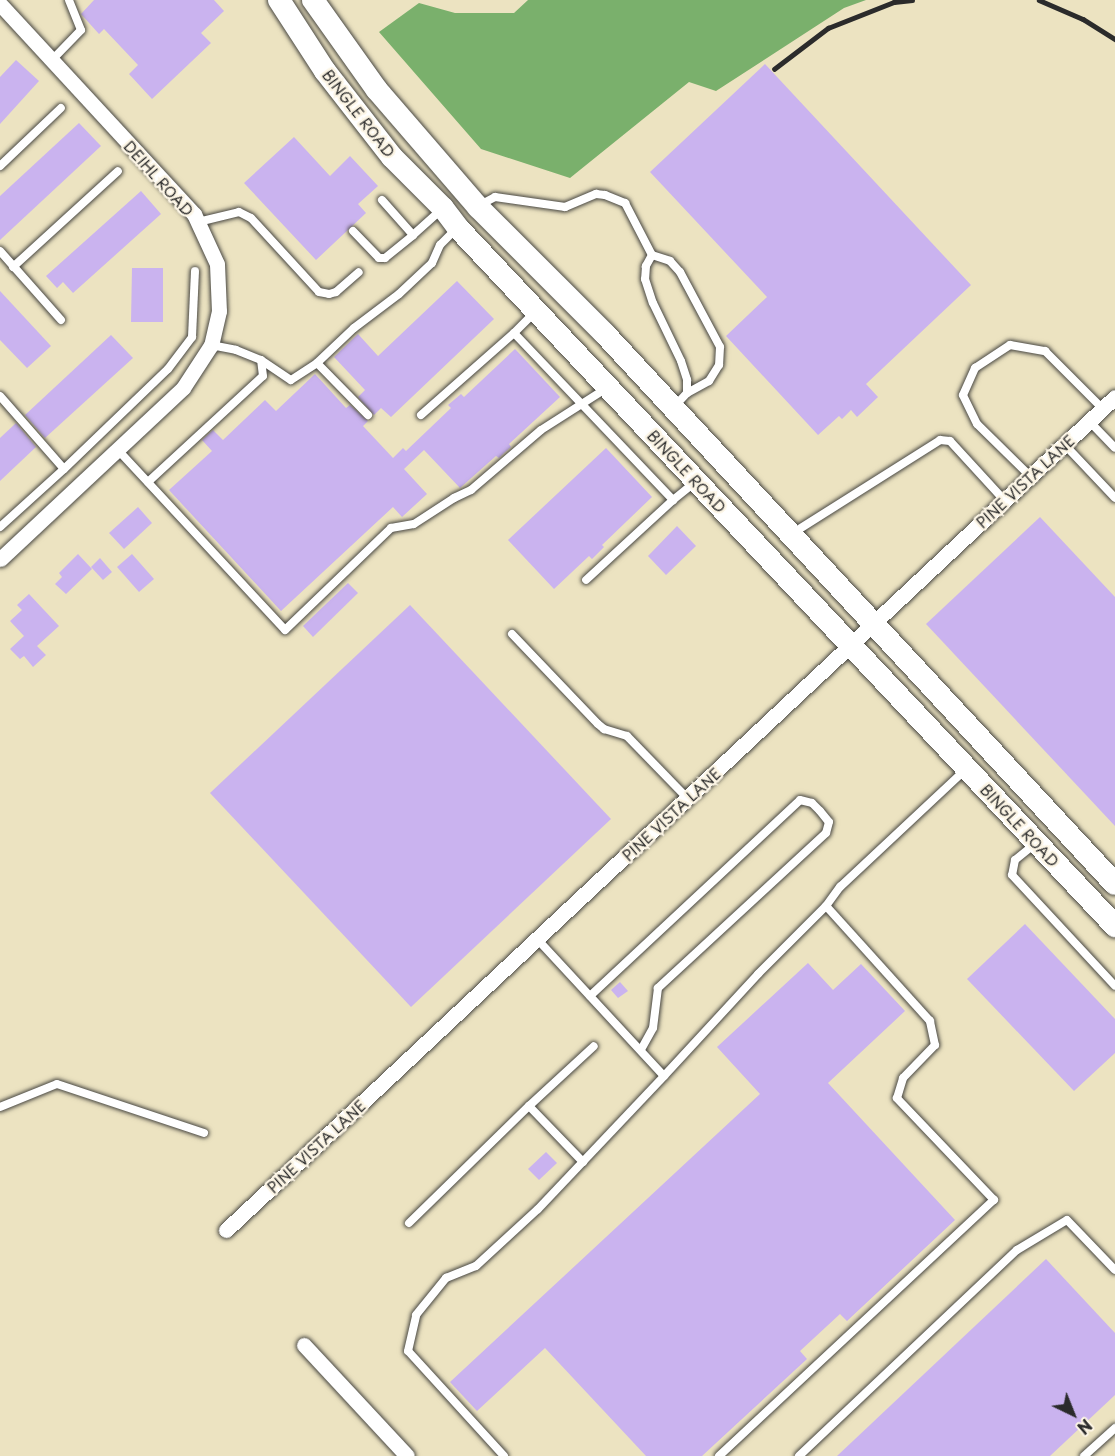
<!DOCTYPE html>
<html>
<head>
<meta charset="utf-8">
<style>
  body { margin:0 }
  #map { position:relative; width:1115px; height:1456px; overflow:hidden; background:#ece3c1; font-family:"Playpen Sans",sans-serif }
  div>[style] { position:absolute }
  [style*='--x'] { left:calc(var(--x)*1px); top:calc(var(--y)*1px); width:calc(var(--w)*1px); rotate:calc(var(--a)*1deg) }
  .forest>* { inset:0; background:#7ab06c }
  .building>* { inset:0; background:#cab3ef }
  .roads { filter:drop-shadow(0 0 2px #484742) drop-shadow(0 0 2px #484742) }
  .service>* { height:8px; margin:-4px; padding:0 4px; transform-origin:4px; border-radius:4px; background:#fff }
  .minor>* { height:15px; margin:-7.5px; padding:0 7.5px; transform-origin:7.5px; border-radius:7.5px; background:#fff }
  .primary>* { height:22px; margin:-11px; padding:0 11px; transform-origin:11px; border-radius:11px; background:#fff }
  .rail>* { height:4.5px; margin:-2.25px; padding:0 2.25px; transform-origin:2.25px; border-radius:2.25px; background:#2b2b2b }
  span { translate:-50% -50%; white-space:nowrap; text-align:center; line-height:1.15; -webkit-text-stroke:5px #fcf5e5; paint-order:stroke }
  .street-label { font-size:15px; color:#2b2b2b }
  .north { position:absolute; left:1043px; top:1384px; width:60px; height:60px; -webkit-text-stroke:4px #fcf5e5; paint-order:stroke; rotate:137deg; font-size:16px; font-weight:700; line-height:24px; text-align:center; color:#2b2b2b }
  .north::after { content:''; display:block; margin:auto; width:21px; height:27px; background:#2b2b2b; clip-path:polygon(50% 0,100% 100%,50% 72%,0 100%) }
</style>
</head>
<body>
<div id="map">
  <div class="forest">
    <i style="clip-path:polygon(528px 0,866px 0,844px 8px,716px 91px,689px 82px,570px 178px,481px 149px,379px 32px,419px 3px,455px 13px,514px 13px)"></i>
  </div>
  <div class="building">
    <i style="clip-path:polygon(94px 0,214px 0,224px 11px,201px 33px,211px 43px,152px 99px,129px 74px,138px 65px,104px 29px,99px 34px,81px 14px)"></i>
    <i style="clip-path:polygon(16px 60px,39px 81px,0 124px,0 77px)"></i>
    <i style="clip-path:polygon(765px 64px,971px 285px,866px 384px,878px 397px,857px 417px,851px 410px,842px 419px,839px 416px,818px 435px,726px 336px,767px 297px,650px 172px)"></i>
    <i style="clip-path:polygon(79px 123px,101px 146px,0 240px,0 196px)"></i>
    <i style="clip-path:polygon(294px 137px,330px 176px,350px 156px,378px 186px,358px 204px,366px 213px,316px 260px,244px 183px)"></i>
    <i style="clip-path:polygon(141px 191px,161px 214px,73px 293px,63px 282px,57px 288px,46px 276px)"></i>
    <i style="clip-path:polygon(132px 268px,163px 268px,163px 322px,131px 322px)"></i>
    <i style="clip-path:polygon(457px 281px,494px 319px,391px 417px,381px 408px,374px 415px,358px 397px,365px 390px,334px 357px,358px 334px,378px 356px)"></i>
    <i style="clip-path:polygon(0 291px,51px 346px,27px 368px,0 340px)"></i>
    <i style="clip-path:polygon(111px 335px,133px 358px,45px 438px,25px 415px)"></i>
    <i style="clip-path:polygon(515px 349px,560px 397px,509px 444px,511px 447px,504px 453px,499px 458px,496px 456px,460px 488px,424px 450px,404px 469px,427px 494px,402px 517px,393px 507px,281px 611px,169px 490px,212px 451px,202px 440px,213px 430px,223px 440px,265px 400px,276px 411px,315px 374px,346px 408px,350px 405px,368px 421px,363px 426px,393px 458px,403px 448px,406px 451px,451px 408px,448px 405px,461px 394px,464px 397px)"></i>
    <i style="clip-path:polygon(16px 423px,36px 447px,0 481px,0 438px)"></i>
    <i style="clip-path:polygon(606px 448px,652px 497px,602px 545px,604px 547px,592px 559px,589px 556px,554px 589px,508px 540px)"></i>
    <i style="clip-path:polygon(138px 507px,152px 523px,124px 549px,109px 533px)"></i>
    <i style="clip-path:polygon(1040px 517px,1115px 597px,1115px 826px,926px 624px)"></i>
    <i style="clip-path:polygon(677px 526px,696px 546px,666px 575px,648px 556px)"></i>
    <i style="clip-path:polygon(78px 554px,92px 569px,66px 594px,55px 584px,62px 577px,59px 573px)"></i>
    <i style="clip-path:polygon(132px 554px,154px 579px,139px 592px,117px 567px)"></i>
    <i style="clip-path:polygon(100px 558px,112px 572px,103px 580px,91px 567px)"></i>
    <i style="clip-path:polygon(348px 583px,358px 593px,313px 637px,303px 626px)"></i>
    <i style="clip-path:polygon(29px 594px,59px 626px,37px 646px,46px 655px,33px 667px,24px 656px,20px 659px,10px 649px,24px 636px,10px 621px,22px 610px,17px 605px)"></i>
    <i style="clip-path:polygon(410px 605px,611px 819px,411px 1007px,210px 793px)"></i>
    <i style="clip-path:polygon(1025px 924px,1115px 1019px,1115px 1053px,1074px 1091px,967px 979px)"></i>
    <i style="clip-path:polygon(808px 963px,833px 990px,861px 964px,905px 1011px,828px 1083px,955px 1220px,847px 1321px,840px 1314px,800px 1351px,807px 1359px,702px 1456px,646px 1456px,545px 1348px,477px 1411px,450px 1382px,760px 1094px,717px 1047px)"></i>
    <i style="clip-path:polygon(620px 982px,628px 991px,618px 998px,611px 990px)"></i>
    <i style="clip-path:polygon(546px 1152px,557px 1163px,539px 1180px,528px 1169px)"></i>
    <i style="clip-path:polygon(1046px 1259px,1115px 1333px,1115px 1395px,1050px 1456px,837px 1456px)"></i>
  </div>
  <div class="roads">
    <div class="service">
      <i style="--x:51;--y:61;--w:43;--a:-45.9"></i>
      <i style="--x:81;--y:30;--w:32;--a:-112"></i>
      <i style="--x:0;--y:166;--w:84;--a:-43.6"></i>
      <i style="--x:382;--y:200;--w:47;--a:48.5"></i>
      <i style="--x:413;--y:235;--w:39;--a:-42"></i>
      <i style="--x:480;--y:205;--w:17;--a:-28"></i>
      <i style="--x:495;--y:197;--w:71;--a:8.1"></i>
      <i style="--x:565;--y:207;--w:34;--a:-23"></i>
      <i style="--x:596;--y:194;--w:9;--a:6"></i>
      <i style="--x:605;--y:195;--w:22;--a:22"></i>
      <i style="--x:625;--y:203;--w:59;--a:62.6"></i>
      <i style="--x:652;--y:255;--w:13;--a:119"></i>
      <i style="--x:646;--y:266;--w:13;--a:94"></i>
      <i style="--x:645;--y:279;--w:25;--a:72"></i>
      <i style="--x:653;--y:303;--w:64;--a:64.2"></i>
      <i style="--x:681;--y:361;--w:20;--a:72"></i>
      <i style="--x:687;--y:380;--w:13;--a:90"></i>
      <i style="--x:687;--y:393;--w:19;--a:133"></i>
      <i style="--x:198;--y:222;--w:42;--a:-13.7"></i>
      <i style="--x:239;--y:212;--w:13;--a:27"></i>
      <i style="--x:251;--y:218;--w:100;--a:47.4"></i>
      <i style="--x:319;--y:292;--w:10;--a:11"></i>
      <i style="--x:329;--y:294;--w:7;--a:-16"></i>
      <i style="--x:336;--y:292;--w:30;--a:-41"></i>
      <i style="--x:353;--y:231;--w:37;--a:46"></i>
      <i style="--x:379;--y:258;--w:6;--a:0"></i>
      <i style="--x:385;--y:258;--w:36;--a:-39"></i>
      <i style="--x:0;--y:251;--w:92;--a:48.5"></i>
      <i style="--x:652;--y:255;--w:19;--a:18"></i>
      <i style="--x:670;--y:261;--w:15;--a:48"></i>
      <i style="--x:680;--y:272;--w:85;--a:61.9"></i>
      <i style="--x:720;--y:347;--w:18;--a:93"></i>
      <i style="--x:719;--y:365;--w:19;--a:122"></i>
      <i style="--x:709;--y:381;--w:25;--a:151"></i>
      <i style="--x:13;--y:267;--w:142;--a:-42.4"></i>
      <i style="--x:514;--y:333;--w:28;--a:-45"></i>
      <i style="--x:211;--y:345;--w:25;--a:11"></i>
      <i style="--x:236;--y:350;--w:27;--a:22"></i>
      <i style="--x:261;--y:360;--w:36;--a:34"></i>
      <i style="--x:291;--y:380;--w:31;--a:-33"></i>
      <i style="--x:317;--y:363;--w:51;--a:-43.4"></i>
      <i style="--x:354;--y:328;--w:56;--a:-37.1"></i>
      <i style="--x:399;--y:294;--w:45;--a:-43.2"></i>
      <i style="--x:432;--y:263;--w:20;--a:-66"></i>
      <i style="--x:440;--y:245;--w:24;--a:-45"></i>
      <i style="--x:317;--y:363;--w:73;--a:45.6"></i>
      <i style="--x:0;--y:396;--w:97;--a:48.8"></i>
      <i style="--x:64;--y:469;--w:144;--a:-43.9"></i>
      <i style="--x:168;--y:369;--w:40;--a:-53"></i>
      <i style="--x:192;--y:337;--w:66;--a:-87.4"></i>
      <i style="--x:421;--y:415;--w:124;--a:-41.4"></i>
      <i style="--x:514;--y:333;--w:231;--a:46.4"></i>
      <i style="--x:673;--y:500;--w:118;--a:137.4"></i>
      <i style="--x:1089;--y:421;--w:37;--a:46"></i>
      <i style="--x:1064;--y:444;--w:74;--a:46.6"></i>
      <i style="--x:117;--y:449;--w:247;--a:47.1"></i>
      <i style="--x:285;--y:630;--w:147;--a:-43.9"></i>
      <i style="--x:391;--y:528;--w:23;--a:-10"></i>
      <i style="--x:414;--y:524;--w:48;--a:-33"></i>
      <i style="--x:454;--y:498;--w:19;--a:-25"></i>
      <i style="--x:471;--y:490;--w:92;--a:-40.6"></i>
      <i style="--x:541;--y:430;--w:76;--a:-32.6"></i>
      <i style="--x:1030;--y:476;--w:74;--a:-135.5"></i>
      <i style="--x:977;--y:424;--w:32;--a:-116"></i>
      <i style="--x:963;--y:395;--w:30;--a:-66"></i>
      <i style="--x:975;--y:368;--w:42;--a:-33.3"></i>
      <i style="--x:1010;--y:345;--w:36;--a:10"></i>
      <i style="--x:1045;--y:351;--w:82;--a:45"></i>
      <i style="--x:148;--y:482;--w:156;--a:-42.7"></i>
      <i style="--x:263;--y:376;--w:16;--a:-97"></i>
      <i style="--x:673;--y:500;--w:28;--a:-39"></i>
      <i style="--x:0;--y:527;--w:86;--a:-42.2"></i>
      <i style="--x:793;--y:533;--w:174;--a:-32.3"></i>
      <i style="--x:940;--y:440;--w:10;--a:6"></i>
      <i style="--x:950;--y:441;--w:80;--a:47.5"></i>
      <i style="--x:512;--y:634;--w:124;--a:46.3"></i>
      <i style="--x:598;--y:724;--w:8;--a:40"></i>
      <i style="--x:604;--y:729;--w:24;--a:17"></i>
      <i style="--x:627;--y:736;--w:88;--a:45.9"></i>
      <i style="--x:1036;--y:843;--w:27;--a:141"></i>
      <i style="--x:1015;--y:860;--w:15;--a:101"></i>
      <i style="--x:1012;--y:875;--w:151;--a:47.1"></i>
      <i style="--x:538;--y:940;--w:185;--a:47.2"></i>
      <i style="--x:664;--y:1076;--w:139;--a:-47.3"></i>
      <i style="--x:758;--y:974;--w:96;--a:-45"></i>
      <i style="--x:826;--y:906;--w:24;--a:-54"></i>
      <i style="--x:840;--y:887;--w:171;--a:-43.1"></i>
      <i style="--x:590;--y:996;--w:287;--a:-43"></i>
      <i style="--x:800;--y:800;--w:12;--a:14"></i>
      <i style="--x:812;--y:803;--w:11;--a:45"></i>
      <i style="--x:820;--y:811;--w:14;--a:51"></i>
      <i style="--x:829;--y:822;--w:11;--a:105"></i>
      <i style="--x:826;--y:833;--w:229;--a:137.3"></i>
      <i style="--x:658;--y:988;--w:40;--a:97.1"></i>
      <i style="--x:653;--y:1028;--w:25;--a:119"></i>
      <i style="--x:529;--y:1106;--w:88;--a:-42.7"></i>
      <i style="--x:0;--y:1107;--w:61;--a:-22"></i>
      <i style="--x:57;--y:1084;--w:155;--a:18.4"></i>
      <i style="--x:409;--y:1223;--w:168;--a:-44.3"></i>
      <i style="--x:529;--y:1106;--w:78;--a:46"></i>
      <i style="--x:504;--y:1456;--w:142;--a:-132.4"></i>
      <i style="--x:408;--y:1351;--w:37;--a:-77"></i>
      <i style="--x:416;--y:1315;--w:48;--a:-51"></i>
      <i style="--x:446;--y:1278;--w:32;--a:-22"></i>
      <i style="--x:476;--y:1266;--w:84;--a:-42.6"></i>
      <i style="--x:538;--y:1209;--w:183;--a:-46.5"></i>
      <i style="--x:719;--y:1456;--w:376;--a:-43"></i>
      <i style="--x:994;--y:1200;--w:141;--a:-133.6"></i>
      <i style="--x:897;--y:1098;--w:21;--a:-73"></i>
      <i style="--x:903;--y:1078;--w:46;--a:-45.9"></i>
      <i style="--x:935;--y:1045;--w:25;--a:-102"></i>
      <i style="--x:930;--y:1021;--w:155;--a:-132.1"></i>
      <i style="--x:799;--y:1456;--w:300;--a:-43.4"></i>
      <i style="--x:1017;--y:1250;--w:58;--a:-31"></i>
      <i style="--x:1067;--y:1220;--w:69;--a:46.2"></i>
      <i style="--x:1084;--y:1456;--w:42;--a:-42.1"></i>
    </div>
    <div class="minor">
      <i style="--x:0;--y:4;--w:286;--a:47.3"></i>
      <i style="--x:194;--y:214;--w:55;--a:65.3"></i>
      <i style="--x:217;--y:264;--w:47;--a:87.6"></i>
      <i style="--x:219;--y:311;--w:35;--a:103"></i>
      <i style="--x:211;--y:345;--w:51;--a:123.1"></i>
      <i style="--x:183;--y:388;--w:250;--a:136.9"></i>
      <i style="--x:226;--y:1230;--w:1218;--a:-43.14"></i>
      <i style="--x:304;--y:1345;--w:151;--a:47.1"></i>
    </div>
    <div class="primary">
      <i style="--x:279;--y:0;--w:85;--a:57.1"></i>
      <i style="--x:325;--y:71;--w:109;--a:52.1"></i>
      <i style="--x:392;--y:157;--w:72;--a:45"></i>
      <i style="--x:443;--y:208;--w:25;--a:53"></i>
      <i style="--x:458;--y:228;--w:959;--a:46.73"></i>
      <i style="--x:313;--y:0;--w:110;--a:54.6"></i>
      <i style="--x:377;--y:90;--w:155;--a:49.2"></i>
      <i style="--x:478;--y:207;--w:178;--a:45"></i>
      <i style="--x:604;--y:333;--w:751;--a:47.16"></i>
    </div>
  </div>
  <div class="rail">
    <i style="--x:1039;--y:0;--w:48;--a:23.4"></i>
    <i style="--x:1083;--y:19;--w:38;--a:32"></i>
    <i style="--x:774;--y:69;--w:68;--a:-37.2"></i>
    <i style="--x:828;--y:28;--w:71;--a:-21.5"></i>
    <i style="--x:894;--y:2;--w:18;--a:-6"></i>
  </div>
  <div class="street-label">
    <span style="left:359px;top:113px;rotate:52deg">BINGLE ROAD</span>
    <span style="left:159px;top:178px;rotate:48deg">DEIHL ROAD</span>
    <span style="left:687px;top:471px;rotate:47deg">BINGLE ROAD</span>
    <span style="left:1025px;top:481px;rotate:-43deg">PINE VISTA LANE</span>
    <span style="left:671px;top:814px;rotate:-43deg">PINE VISTA LANE</span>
    <span style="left:1020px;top:825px;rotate:47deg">BINGLE ROAD</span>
    <span style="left:316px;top:1146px;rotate:-43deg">PINE VISTA LANE</span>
  </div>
  <div class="north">N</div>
</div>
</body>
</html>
